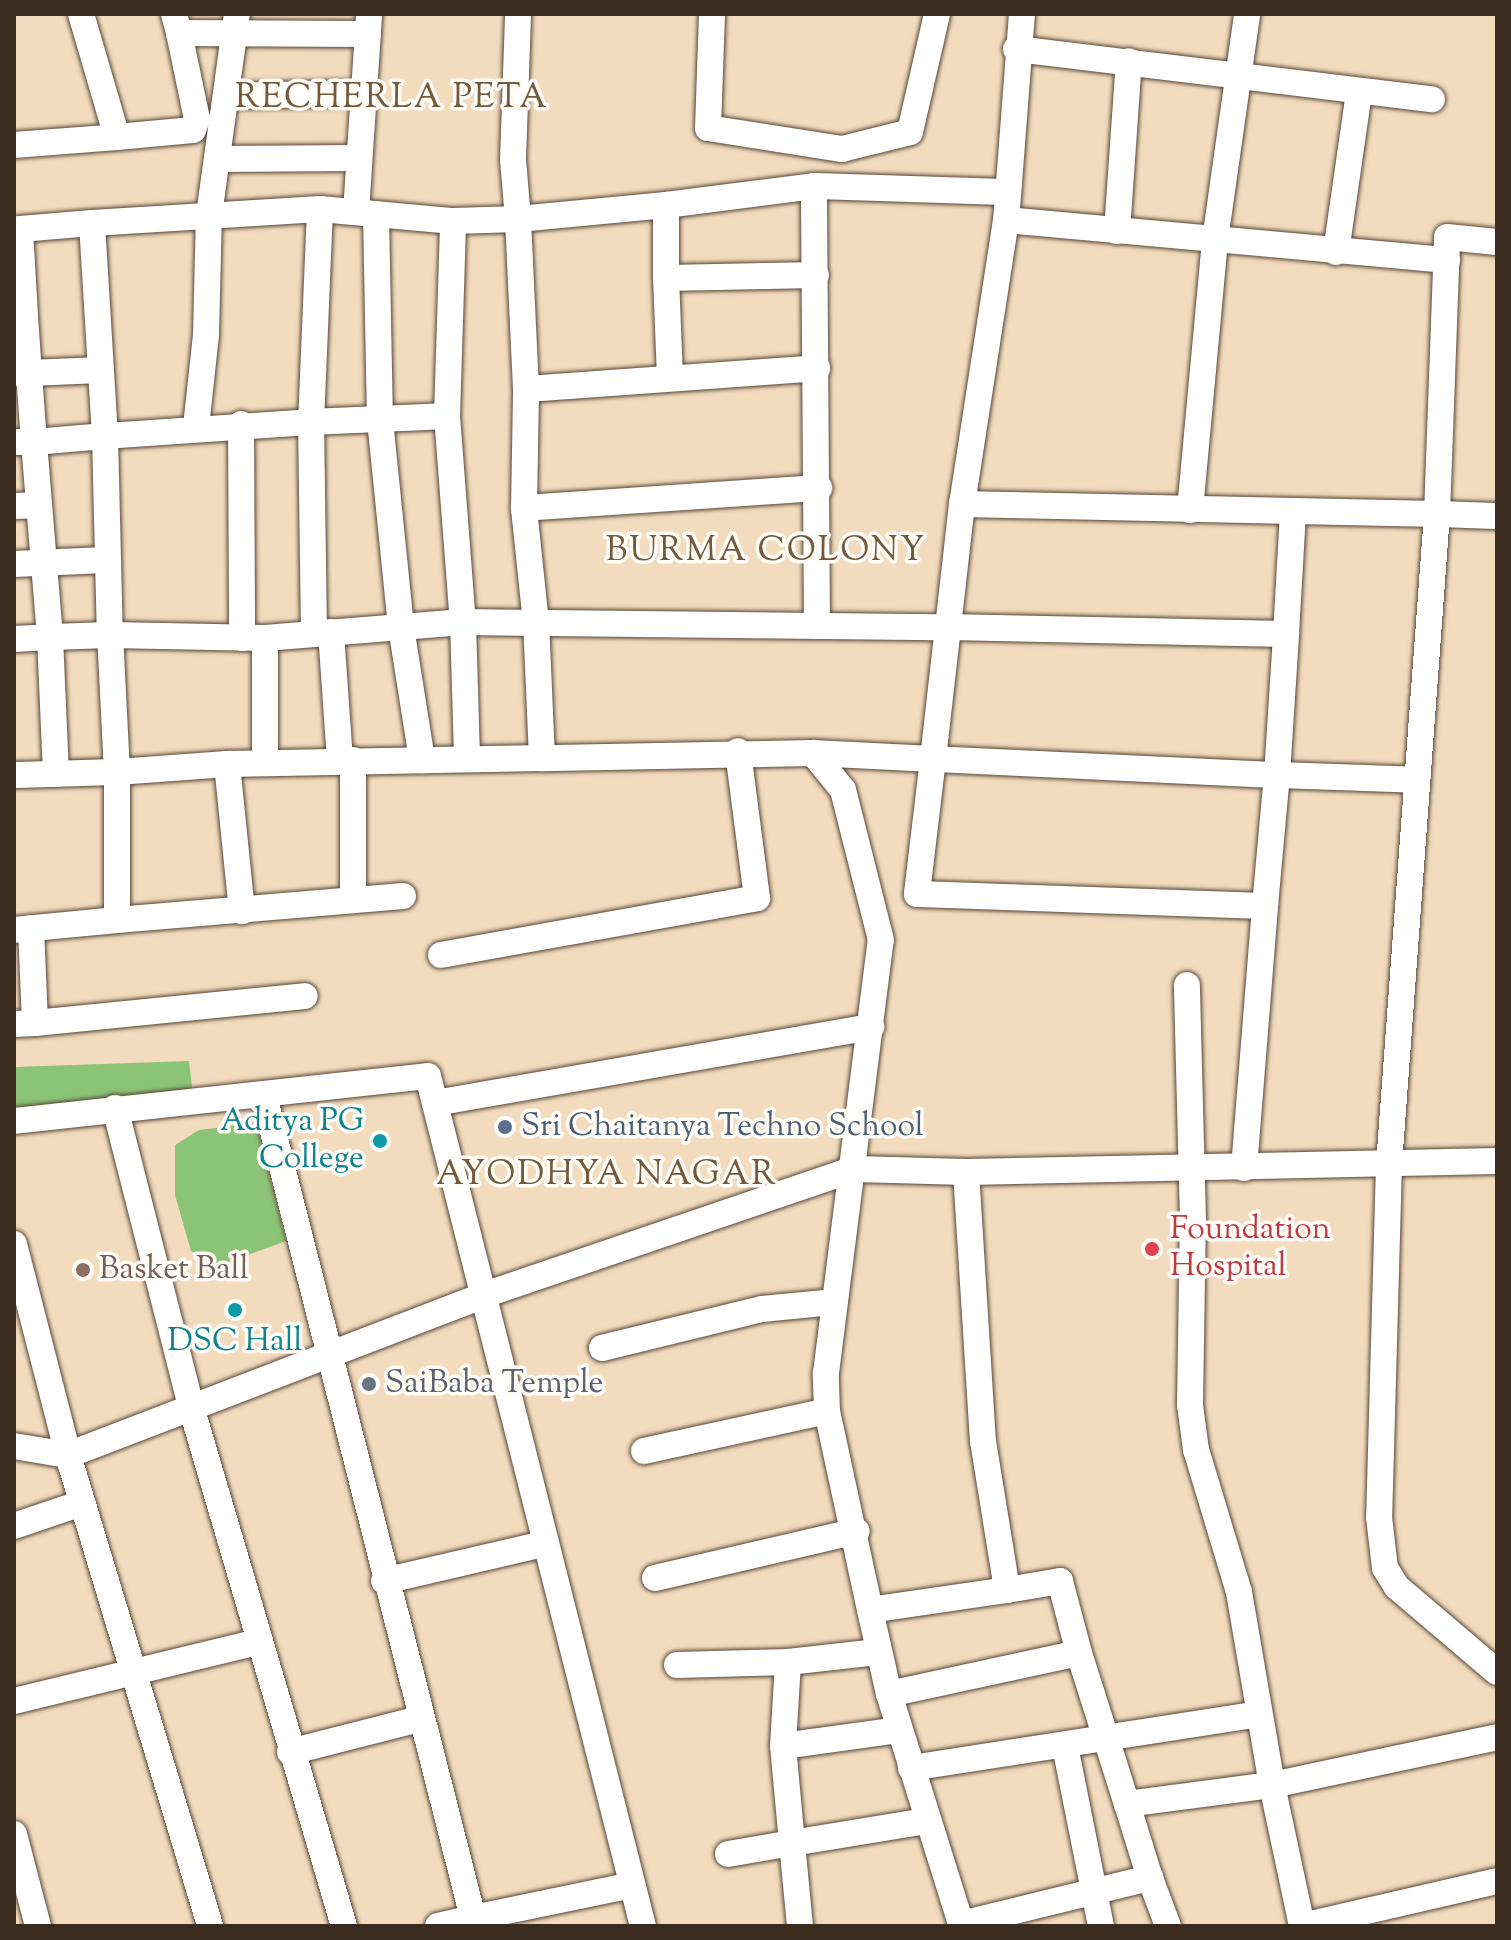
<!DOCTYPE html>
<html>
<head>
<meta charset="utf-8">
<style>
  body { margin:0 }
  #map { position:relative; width:1511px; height:1940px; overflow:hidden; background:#f3dcbe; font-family:"Sorts Mill Goudy",serif }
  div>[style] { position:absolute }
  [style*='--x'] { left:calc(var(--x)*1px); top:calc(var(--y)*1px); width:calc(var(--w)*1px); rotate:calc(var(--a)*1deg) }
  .green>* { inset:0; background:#8bc477 }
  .roads { filter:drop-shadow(0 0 2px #574536) drop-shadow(0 0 2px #574536) }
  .minor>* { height:26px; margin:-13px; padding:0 13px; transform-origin:13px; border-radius:13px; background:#fff }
  .dots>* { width:22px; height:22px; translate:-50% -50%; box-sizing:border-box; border:4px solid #fdfcf7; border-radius:50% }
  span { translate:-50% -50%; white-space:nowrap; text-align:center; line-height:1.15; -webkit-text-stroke:7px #fdfcf7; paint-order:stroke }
  .culture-label { font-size:32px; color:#0d838f }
  .right { translate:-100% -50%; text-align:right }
  .service-label { font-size:32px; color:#4e5e75 }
  .left { translate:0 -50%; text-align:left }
  .health-label { font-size:32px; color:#be3a42 }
  .education-label { font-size:32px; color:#785e54 }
  .worship-label { font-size:32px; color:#5b616d }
  .neighbourhood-label { font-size:34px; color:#74593c; letter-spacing:2px }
  .frame { position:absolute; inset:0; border:16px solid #3b2a1e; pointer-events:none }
</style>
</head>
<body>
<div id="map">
  <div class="green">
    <i style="clip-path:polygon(189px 1061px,193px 1095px,14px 1112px,14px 1067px)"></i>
    <i style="clip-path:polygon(256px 1123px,286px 1241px,221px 1265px,191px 1251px,175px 1195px,175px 1145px,199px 1130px)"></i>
  </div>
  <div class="roads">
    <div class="minor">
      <i style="--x:81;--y:14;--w:128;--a:73.7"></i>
      <i style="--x:117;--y:137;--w:76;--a:-5.3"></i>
      <i style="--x:193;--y:130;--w:12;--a:-70"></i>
      <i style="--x:197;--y:119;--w:88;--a:-101.8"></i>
      <i style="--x:174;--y:14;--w:20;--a:75"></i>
      <i style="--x:179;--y:33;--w:189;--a:0.3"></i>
      <i style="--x:712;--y:14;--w:114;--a:92"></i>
      <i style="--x:708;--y:128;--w:136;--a:8.9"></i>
      <i style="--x:842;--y:149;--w:70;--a:-14"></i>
      <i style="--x:910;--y:132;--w:121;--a:-77.1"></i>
      <i style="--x:1022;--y:14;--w:207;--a:94.4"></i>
      <i style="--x:1006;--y:220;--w:287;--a:98.8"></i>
      <i style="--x:962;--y:504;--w:475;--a:1.2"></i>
      <i style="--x:1437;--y:514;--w:277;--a:-87.9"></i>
      <i style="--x:1447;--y:237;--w:50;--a:5.7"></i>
      <i style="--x:1016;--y:49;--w:419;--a:6.9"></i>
      <i style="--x:227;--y:96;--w:137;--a:-1.3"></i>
      <i style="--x:14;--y:145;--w:103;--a:-4.4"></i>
      <i style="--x:217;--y:159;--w:142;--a:-0.4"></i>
      <i style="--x:320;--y:209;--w:213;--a:92.4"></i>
      <i style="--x:311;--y:422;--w:136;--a:-2.5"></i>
      <i style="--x:447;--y:416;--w:207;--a:85.6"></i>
      <i style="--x:463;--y:622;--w:137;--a:88.3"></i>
      <i style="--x:356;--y:212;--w:198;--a:-86.2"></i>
      <i style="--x:376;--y:214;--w:206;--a:88.9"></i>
      <i style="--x:380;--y:420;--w:208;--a:84.2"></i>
      <i style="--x:401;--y:627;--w:135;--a:81"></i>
      <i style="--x:1006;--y:220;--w:443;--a:5.2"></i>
      <i style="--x:92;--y:223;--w:72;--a:175.2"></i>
      <i style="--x:20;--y:229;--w:88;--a:86.7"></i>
      <i style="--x:25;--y:317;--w:56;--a:85.9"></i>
      <i style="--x:29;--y:373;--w:72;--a:-2.4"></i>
      <i style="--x:1117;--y:231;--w:170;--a:-86"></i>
      <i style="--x:1336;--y:252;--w:162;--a:-81.8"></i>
      <i style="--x:666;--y:278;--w:73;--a:-90"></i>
      <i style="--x:666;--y:205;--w:149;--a:-7.3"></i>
      <i style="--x:14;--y:373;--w:15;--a:0"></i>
      <i style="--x:29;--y:373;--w:69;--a:85.9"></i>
      <i style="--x:34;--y:442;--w:71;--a:-4.8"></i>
      <i style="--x:105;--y:436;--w:199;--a:88.6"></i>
      <i style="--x:110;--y:635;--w:60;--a:178.1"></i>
      <i style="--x:50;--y:637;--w:196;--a:-94.7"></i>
      <i style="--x:34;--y:442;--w:20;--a:180"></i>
      <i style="--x:670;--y:377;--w:99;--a:-92.3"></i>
      <i style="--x:666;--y:278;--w:150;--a:-1.1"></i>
      <i style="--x:526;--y:389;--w:170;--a:-92.7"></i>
      <i style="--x:518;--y:219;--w:149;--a:-5.4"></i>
      <i style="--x:447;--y:416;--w:195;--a:-88.2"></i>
      <i style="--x:241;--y:424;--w:214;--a:89.7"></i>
      <i style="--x:196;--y:427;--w:93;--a:-83.8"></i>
      <i style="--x:206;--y:335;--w:120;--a:-88.6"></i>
      <i style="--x:209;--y:215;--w:203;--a:-82.1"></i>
      <i style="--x:962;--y:504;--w:124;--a:96.5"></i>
      <i style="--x:948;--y:627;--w:338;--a:1.2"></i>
      <i style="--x:1286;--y:634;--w:121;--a:-86.7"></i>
      <i style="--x:14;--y:506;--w:24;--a:-2"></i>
      <i style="--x:524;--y:508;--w:296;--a:-3.9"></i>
      <i style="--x:1190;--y:510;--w:271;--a:-84.7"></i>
      <i style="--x:1215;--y:240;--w:228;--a:-81.9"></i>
      <i style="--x:1497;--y:516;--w:60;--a:-178.1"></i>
      <i style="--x:1437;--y:514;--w:652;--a:94.22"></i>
      <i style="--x:1389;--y:1164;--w:353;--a:91.6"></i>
      <i style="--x:1379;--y:1517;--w:51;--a:83.3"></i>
      <i style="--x:1385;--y:1568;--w:22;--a:58"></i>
      <i style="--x:1397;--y:1587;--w:131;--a:40.4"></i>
      <i style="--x:14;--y:564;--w:91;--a:-2.5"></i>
      <i style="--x:817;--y:626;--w:440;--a:-90.4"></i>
      <i style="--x:814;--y:186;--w:193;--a:1.8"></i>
      <i style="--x:331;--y:632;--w:128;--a:86"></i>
      <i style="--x:314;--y:633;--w:211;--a:-90.8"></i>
      <i style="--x:311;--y:422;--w:206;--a:176.1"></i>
      <i style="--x:105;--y:436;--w:213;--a:-93.5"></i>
      <i style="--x:92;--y:223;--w:228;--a:-3.5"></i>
      <i style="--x:320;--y:209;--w:134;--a:5.2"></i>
      <i style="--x:453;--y:221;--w:65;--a:-1.8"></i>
      <i style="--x:518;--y:219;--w:59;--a:-94.8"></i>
      <i style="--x:513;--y:160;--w:146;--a:-88"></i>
      <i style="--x:265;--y:638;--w:124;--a:90"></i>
      <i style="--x:14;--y:639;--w:36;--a:-3"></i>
      <i style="--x:50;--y:637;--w:137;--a:87.5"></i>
      <i style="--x:813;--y:753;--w:271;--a:178.9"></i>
      <i style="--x:542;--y:758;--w:135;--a:-92.5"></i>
      <i style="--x:536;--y:623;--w:412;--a:0.6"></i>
      <i style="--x:948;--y:627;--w:133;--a:96.5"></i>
      <i style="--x:933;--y:759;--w:344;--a:2.7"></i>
      <i style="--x:1277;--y:775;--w:141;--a:-86.3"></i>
      <i style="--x:542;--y:758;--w:315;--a:178.9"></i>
      <i style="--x:227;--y:764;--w:110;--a:175.8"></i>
      <i style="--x:117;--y:772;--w:137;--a:-92.9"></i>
      <i style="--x:110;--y:635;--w:155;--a:1.1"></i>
      <i style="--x:265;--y:638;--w:199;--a:-4.6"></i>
      <i style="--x:463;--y:622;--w:73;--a:0.8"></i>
      <i style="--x:536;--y:623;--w:116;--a:-96"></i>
      <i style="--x:524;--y:508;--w:119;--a:-89"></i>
      <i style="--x:526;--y:389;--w:292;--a:-4.1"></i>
      <i style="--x:353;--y:760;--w:138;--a:90"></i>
      <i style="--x:227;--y:764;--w:148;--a:84.2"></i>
      <i style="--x:14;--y:775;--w:103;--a:-1.7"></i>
      <i style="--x:117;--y:772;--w:148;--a:90"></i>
      <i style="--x:117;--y:920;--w:103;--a:174.5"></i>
      <i style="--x:117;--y:920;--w:287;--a:-4.8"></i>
      <i style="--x:441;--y:955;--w:321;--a:-10.2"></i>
      <i style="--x:757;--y:898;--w:148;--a:-97.4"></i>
      <i style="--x:35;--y:1023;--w:271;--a:-5.7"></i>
      <i style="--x:14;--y:1024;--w:21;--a:-3"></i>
      <i style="--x:35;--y:1023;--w:95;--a:-92.4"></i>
      <i style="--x:264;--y:1096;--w:848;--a:75.73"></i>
      <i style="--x:473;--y:1918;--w:162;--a:-11.7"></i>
      <i style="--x:435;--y:1103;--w:443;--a:-9.9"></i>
      <i style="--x:115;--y:1108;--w:312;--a:75.7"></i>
      <i style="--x:192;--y:1410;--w:538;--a:73.59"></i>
      <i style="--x:14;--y:1121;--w:416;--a:-6.2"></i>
      <i style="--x:428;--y:1076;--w:877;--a:75.81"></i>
      <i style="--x:1244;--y:1168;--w:263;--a:-85.4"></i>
      <i style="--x:966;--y:1172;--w:270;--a:86.4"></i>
      <i style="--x:983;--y:1441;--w:151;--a:80.8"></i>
      <i style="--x:1007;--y:1590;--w:138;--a:171.7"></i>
      <i style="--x:870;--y:1610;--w:204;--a:-102.2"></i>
      <i style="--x:827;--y:1411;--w:38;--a:-92"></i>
      <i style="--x:826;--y:1373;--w:436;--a:-82.8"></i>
      <i style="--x:881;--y:940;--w:155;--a:-104.2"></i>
      <i style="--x:843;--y:790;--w:48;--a:-129"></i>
      <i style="--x:813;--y:753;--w:120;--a:2.9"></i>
      <i style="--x:933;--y:759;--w:136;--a:96.8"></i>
      <i style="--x:917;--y:894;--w:348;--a:2"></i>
      <i style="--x:1265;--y:906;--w:132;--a:-84.8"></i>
      <i style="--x:1277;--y:775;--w:140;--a:2"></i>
      <i style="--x:14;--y:1244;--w:218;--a:75.6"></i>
      <i style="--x:68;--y:1455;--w:492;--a:73.2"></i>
      <i style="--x:602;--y:1348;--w:165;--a:-13.7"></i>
      <i style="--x:762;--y:1309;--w:71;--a:-5.6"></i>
      <i style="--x:14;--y:1446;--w:55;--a:9.5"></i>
      <i style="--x:68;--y:1455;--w:446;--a:-21"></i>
      <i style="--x:484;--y:1295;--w:392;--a:-18.8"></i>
      <i style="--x:855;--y:1169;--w:111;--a:1.5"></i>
      <i style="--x:966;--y:1172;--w:531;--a:-1.19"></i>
      <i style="--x:644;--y:1451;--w:187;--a:-12.3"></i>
      <i style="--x:14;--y:1526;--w:72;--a:-18.7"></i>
      <i style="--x:655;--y:1578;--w:207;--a:-13.1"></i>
      <i style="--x:384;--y:1581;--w:163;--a:-13.1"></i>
      <i style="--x:1007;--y:1590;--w:54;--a:-9.6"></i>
      <i style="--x:1060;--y:1581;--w:74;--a:75.2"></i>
      <i style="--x:870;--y:1610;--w:86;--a:77.3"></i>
      <i style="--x:889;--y:1694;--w:194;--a:-12.2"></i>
      <i style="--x:1079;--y:1653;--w:158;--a:72.4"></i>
      <i style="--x:1127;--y:1804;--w:146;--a:-7.5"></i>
      <i style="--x:1272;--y:1785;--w:196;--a:-99.7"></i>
      <i style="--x:1239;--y:1592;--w:148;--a:-106.8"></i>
      <i style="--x:1196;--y:1450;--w:45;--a:-97.6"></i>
      <i style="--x:1190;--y:1405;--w:185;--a:-89.1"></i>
      <i style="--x:1193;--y:1220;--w:235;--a:-91.5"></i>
      <i style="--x:788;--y:1662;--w:84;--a:93.4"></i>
      <i style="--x:783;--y:1746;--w:116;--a:-7.9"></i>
      <i style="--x:677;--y:1665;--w:111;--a:-1.5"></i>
      <i style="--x:788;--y:1662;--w:90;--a:-6.4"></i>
      <i style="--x:889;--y:1694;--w:241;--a:72.6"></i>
      <i style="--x:961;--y:1924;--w:195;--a:-13.7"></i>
      <i style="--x:1150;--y:1878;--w:77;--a:-107.3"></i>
      <i style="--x:14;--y:1701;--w:251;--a:-13.6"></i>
      <i style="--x:1065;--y:1746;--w:184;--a:78.7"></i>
      <i style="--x:290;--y:1752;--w:133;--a:-14.3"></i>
      <i style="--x:911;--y:1768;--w:352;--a:-8.8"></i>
      <i style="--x:14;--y:1834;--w:95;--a:75.4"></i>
      <i style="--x:728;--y:1854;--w:65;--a:-9.8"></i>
      <i style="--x:792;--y:1843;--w:97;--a:-95.3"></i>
      <i style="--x:1150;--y:1878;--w:51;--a:69.4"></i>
      <i style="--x:438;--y:1926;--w:36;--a:-13"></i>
      <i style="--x:800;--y:1926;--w:83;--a:-95.5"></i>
      <i style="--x:792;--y:1843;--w:136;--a:-9.3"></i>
      <i style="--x:1302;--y:1926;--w:144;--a:-102"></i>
      <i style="--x:1272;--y:1785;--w:230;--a:-12"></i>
      <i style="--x:1302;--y:1926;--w:200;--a:-13"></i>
    </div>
  </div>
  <div class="dots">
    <i style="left:505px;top:1127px;background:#5c6f8a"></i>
    <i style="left:380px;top:1141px;background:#0f9aa8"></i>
    <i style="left:1152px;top:1249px;background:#e0444e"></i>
    <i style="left:83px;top:1270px;background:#8d6e63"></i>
    <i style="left:235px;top:1310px;background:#0f9aa8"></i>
    <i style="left:369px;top:1384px;background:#6b7280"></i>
  </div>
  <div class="culture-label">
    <span class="right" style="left:364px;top:1141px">Aditya PG<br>College</span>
    <span style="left:235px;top:1342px">DSC Hall</span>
  </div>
  <div class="service-label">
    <span class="left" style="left:521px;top:1127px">Sri Chaitanya Techno School</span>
  </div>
  <div class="health-label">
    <span class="left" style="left:1170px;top:1249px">Foundation<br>Hospital</span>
  </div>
  <div class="education-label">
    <span class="left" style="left:99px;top:1270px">Basket Ball</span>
  </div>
  <div class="worship-label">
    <span class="left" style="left:385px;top:1384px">SaiBaba Temple</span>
  </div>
  <div class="neighbourhood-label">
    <span style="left:392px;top:99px">RECHERLA PETA</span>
    <span style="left:766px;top:552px">BURMA COLONY</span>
    <span style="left:607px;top:1176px">AYODHYA NAGAR</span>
  </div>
  <div class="frame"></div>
</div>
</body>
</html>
